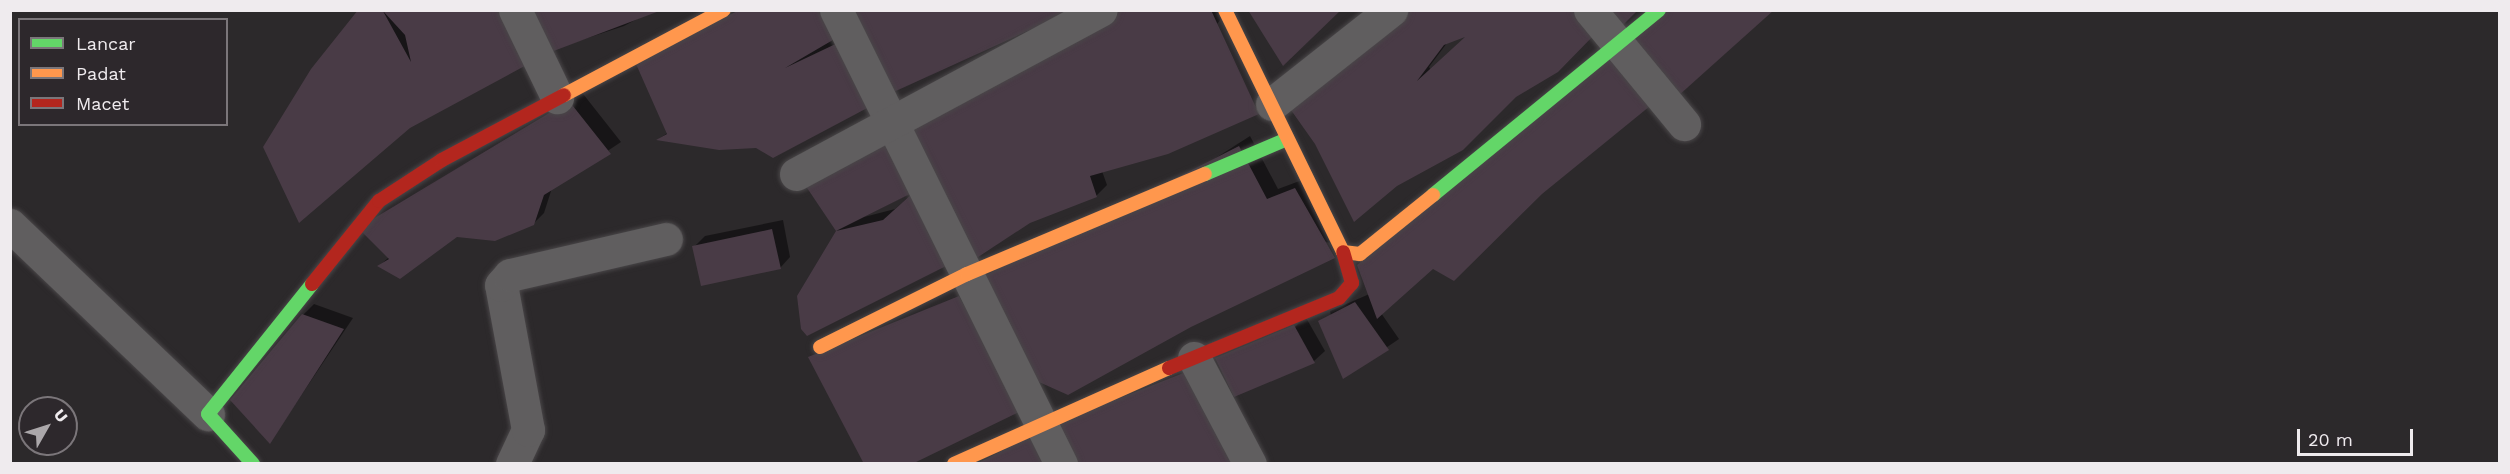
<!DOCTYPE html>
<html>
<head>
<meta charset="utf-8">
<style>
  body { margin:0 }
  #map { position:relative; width:2510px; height:474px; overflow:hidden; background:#2c292b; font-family:"Work Sans",sans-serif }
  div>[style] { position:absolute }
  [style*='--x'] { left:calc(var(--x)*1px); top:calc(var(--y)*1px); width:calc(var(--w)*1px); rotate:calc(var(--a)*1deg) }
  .shadow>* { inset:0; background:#0007 }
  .building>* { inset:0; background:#493b46 }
  .roads { filter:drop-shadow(0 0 2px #494648) drop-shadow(0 0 2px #494648) }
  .street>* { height:33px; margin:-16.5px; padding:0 16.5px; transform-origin:16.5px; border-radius:16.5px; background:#605e5f }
  .fast>* { height:14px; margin:-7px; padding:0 7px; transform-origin:7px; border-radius:7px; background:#63d668 }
  .slow>* { height:14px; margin:-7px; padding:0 7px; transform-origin:7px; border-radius:7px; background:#ff974d }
  .jam>* { height:14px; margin:-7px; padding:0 7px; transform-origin:7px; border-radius:7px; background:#b3261e }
  span { translate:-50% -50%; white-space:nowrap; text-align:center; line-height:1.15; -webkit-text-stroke:6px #2d282c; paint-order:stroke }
  .frame { position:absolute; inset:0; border:12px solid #efebee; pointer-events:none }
  .legend { position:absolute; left:18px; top:18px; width:210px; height:108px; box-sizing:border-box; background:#2d282c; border:2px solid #7b767a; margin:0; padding:8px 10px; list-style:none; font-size:18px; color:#efebee }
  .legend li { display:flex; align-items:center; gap:12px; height:30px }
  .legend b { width:30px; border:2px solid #7b767a }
  .north { position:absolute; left:18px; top:396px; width:60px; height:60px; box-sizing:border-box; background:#2d282c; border:2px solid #7b767a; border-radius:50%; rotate:51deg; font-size:16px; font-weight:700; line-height:24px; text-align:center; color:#efebee }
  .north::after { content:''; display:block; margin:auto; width:21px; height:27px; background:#aba7aa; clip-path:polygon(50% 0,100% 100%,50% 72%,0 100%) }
  .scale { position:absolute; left:2297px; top:429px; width:116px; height:27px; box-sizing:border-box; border:3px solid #efebee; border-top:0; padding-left:8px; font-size:18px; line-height:21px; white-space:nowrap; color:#efebee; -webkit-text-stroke:4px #2d282c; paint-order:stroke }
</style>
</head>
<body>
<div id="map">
  <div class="shadow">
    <i style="clip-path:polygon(360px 10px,523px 10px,409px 126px)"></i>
    <i style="clip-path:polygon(654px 10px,624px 26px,551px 50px)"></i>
    <i style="clip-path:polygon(840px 10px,870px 105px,756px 146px,659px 139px)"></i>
    <i style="clip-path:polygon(evenodd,1117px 10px,1228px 10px,1102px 171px,1107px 185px,1096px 196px,837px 231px,802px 180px,1117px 10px,917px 190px,895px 209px,864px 217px,917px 190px)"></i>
    <i style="clip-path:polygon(evenodd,1403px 10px,1607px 19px,1396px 184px,1403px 10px,1470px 34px,1431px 70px,1429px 67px,1447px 43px,1470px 34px)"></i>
    <i style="clip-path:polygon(580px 90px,621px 142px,552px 188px,544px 213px,533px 224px,457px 236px,379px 266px)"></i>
    <i style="clip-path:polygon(1250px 136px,1278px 189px,1305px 179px,1345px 246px,1144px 204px)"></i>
    <i style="clip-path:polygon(783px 220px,790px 257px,780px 268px,694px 247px,705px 236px)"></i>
    <i style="clip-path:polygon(1432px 267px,1381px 313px,1399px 339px,1343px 377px,1330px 311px)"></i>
    <i style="clip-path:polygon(314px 304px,353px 318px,270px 442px,303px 315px)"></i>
    <i style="clip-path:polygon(1305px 316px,1325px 351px,1314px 361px,1234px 395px)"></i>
  </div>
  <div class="building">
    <i style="clip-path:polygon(evenodd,358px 10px,509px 10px,532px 62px,410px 128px,299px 223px,263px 147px,311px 69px,358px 10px,383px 11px,405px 35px,411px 62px,383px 11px)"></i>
    <i style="clip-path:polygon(532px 10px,662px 10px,551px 52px)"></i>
    <i style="clip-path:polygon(739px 10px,824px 10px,838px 37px,785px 68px,844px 40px,871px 106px,773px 158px,756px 148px,719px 150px,656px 140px,667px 134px,636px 64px)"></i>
    <i style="clip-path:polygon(851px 10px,1074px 10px,887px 95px)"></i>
    <i style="clip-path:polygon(1119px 10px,1211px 10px,1259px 114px,1168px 154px,1090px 176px,1097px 197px,1030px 223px,969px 263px,907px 121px)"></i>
    <i style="clip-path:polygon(1248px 10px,1341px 10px,1283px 66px)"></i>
    <i style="clip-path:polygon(evenodd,1405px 10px,1579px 10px,1598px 31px,1558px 72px,1516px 97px,1463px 150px,1397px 186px,1354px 222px,1315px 144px,1286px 103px,1405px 10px,1465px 37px,1417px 81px,1444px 45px,1465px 37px)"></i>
    <i style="clip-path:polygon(1599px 10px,1638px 10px,1615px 33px)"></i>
    <i style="clip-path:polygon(1649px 10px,1774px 10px,1668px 105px,1617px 40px)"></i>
    <i style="clip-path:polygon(1613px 56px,1655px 102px,1542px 194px,1454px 281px,1433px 269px,1377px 319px,1357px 265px)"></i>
    <i style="clip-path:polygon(569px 101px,611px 154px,544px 195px,534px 225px,495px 241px,457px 237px,400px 279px,377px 266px,389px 259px,358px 228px)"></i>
    <i style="clip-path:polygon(evenodd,883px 132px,954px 262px,807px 336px,801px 329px,797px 296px,836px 231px,801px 179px,883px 132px,914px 192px,883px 220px,836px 231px,914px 192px)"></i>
    <i style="clip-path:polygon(1239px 146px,1267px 199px,1295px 188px,1335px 258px,1191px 327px,1068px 395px,1030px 378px,984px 276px)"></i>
    <i style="clip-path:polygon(772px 229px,781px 269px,701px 286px,692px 246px)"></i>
    <i style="clip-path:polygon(959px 296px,1021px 411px,912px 464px,864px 464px,808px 357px)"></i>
    <i style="clip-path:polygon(1355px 302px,1389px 350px,1343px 379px,1318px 321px)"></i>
    <i style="clip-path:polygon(302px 314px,344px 329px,270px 444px,230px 400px)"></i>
    <i style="clip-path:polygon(1294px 325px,1315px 363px,1234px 397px,1215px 358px)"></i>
    <i style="clip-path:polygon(1186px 372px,1236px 464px,1072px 464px,1051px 425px)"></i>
    <i style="clip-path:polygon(1035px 434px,1049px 464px,976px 464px)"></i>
  </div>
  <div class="roads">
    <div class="street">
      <i style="--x:515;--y:10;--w:97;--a:64.2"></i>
      <i style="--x:836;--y:10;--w:507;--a:63.64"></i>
      <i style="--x:1590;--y:10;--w:148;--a:50.5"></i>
      <i style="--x:1272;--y:104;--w:152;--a:-38.3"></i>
      <i style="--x:796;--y:174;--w:346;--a:-28.3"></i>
      <i style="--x:10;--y:225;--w:274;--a:43.7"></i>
      <i style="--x:1194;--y:358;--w:120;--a:62.2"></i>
      <i style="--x:512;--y:464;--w:38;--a:-65"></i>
      <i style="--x:528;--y:430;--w:147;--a:-100.5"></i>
      <i style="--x:501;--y:285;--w:13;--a:-48"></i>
      <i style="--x:510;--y:275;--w:160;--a:-13"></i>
    </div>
    <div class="fast">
      <i style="--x:1205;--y:174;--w:89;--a:-23.1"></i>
      <i style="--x:1433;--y:195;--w:292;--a:-39.3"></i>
      <i style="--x:253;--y:464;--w:67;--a:-132"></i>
      <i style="--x:208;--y:414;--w:166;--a:-51.3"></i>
    </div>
    <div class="slow">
      <i style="--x:1225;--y:10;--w:269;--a:64"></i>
      <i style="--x:1343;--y:252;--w:17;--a:7"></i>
      <i style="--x:1360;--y:254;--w:94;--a:-38.9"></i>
      <i style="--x:564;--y:95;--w:181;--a:-28"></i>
      <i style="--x:820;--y:347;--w:164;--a:-26.4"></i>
      <i style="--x:967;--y:274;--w:258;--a:-22.8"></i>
      <i style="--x:954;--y:464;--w:235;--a:-24.1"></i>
    </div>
    <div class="jam">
      <i style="--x:312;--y:284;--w:107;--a:-51.1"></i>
      <i style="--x:379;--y:201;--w:75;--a:-33.1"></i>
      <i style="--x:442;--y:160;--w:138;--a:-28"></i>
      <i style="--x:1169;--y:368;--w:184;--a:-22.4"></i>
      <i style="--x:1339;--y:298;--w:20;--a:-49"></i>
      <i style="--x:1352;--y:283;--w:32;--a:-106"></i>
    </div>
  </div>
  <div class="frame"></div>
  <ul class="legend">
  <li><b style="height:8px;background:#63d668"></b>Lancar</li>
  <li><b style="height:8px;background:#ff974d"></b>Padat</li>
  <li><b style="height:8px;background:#b3261e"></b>Macet</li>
  </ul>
  <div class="north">U</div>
  <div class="scale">20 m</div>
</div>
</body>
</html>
